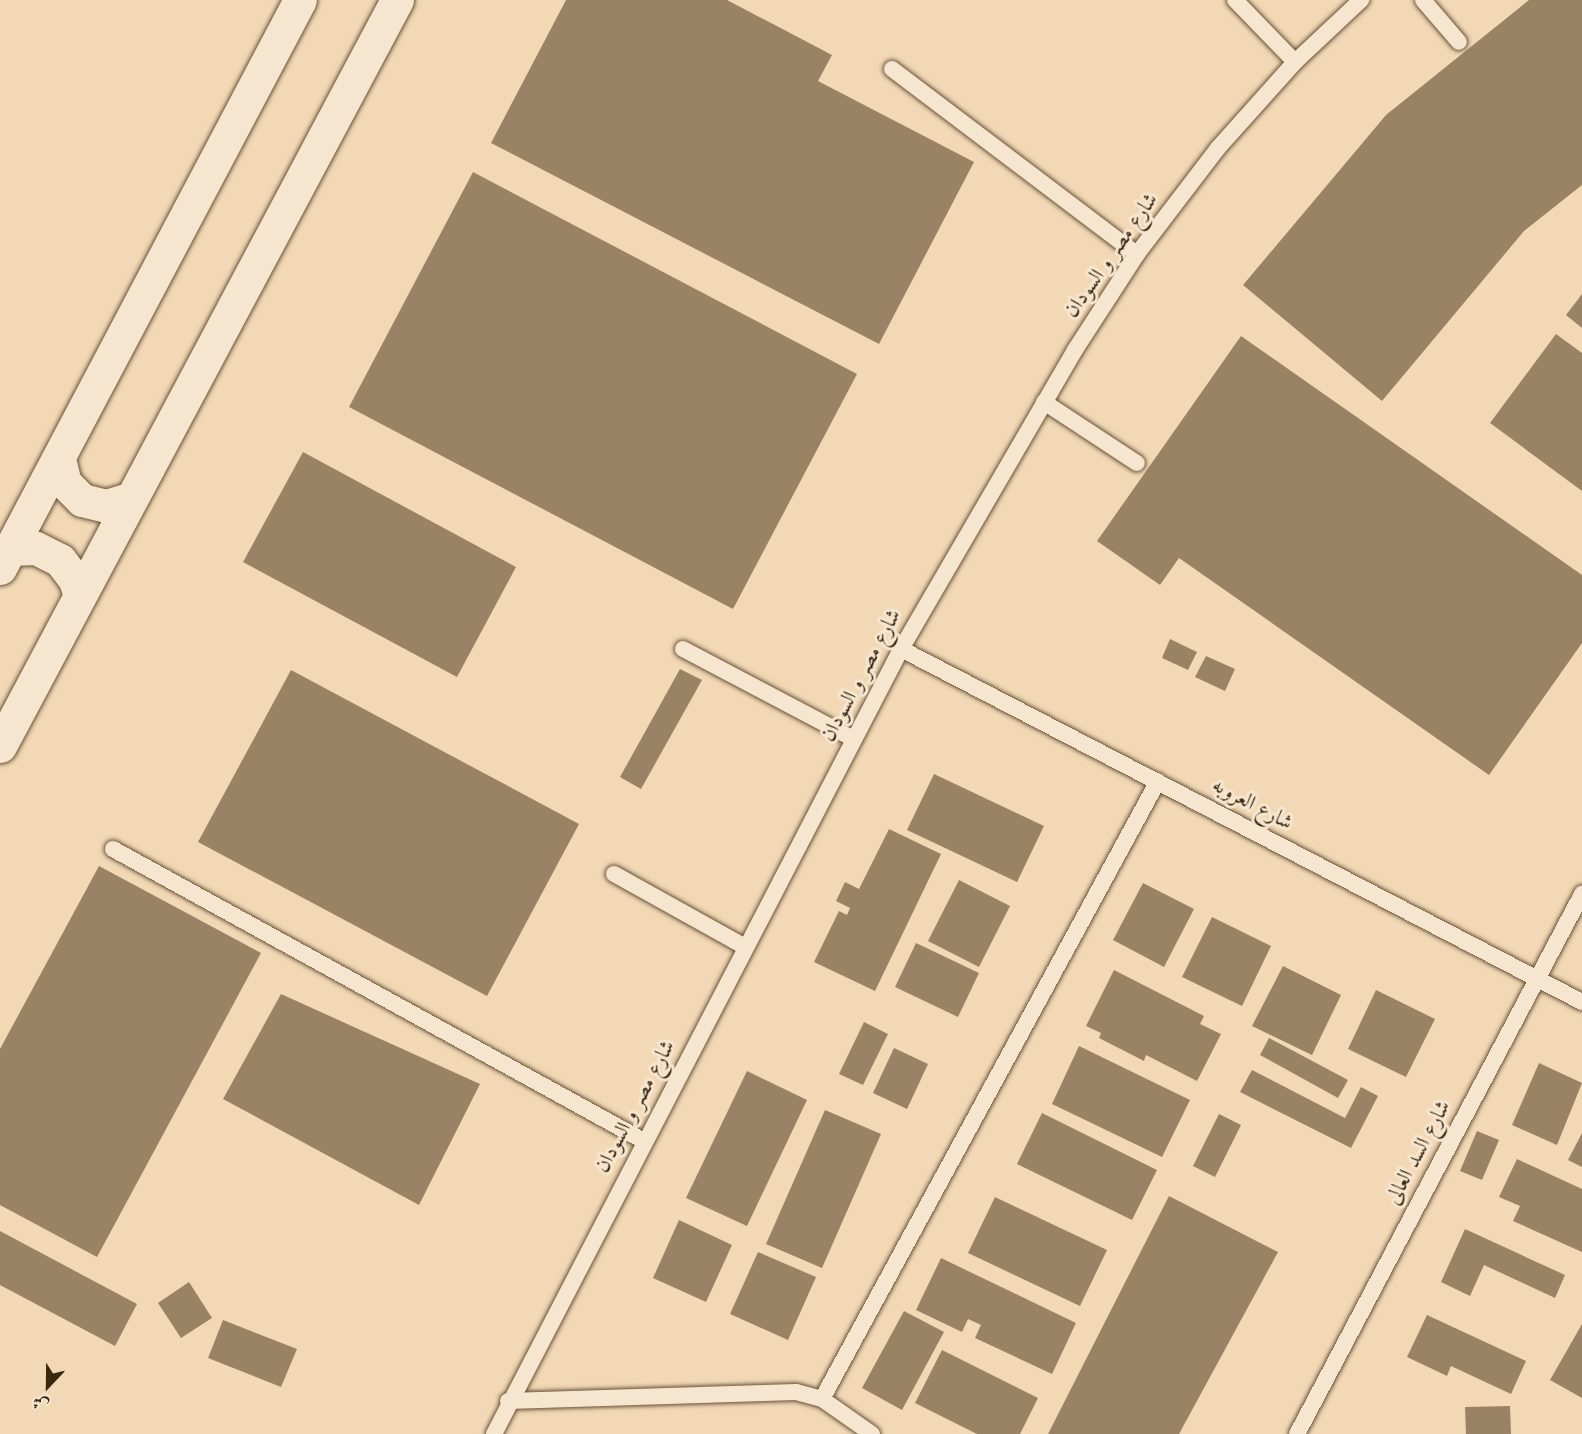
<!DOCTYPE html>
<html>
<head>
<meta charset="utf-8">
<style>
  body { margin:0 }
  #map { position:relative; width:1582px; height:1434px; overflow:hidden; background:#f2d8b5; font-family:"Old Standard TT",Amiri,serif }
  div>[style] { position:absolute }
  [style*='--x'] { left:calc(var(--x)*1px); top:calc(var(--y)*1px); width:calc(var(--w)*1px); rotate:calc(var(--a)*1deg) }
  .building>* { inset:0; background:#9a8365 }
  .roads { filter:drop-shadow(0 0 2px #685338) drop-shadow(0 0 2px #685338) }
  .lane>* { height:16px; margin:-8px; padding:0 8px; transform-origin:8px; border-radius:8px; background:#f7e6cf }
  .secondary>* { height:33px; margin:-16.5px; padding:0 16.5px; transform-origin:16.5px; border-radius:16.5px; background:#f7e6cf }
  span { translate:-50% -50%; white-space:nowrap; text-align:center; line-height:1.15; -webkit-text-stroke:6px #f7e6cf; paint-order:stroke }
  .street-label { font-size:21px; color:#3a270f }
  .north { position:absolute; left:18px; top:1356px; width:60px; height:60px; -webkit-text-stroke:4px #f7e6cf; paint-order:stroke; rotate:202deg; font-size:16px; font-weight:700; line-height:24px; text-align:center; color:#3a270f }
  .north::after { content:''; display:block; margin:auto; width:21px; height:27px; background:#3a270f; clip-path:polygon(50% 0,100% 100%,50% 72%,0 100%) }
</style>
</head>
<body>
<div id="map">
  <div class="building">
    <i style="clip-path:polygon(566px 0,727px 0,832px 55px,818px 81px,974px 162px,879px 344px,491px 143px)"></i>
    <i style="clip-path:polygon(1529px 0,1582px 0,1582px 185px,1524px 231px,1382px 401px,1243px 285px,1386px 115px)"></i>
    <i style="clip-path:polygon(473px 172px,857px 374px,733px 609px,349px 407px)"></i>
    <i style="clip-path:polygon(1582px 294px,1582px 328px,1566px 315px)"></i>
    <i style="clip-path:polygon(1556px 334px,1582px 353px,1582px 491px,1490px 423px)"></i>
    <i style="clip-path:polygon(1241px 336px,1582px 575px,1582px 643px,1489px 775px,1179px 558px,1160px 585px,1097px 541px)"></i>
    <i style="clip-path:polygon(303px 452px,516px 567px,457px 677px,243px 562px)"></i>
    <i style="clip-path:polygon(1170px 639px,1197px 652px,1188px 670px,1162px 658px)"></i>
    <i style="clip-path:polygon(1206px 656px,1235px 669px,1225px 691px,1195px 677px)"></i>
    <i style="clip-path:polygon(680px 669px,702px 680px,641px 789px,620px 777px)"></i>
    <i style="clip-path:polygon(291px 670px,579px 824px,487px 996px,198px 842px)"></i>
    <i style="clip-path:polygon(934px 774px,1044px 826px,1017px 882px,907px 830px)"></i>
    <i style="clip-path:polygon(889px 829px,941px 854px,875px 991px,814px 962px,839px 911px,847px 915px,850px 908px,836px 901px,845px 882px,859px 889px)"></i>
    <i style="clip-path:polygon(99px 866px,261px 953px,97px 1257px,0 1205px,0 1049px)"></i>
    <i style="clip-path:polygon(959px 880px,1010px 906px,979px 967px,928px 941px)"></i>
    <i style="clip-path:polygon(1143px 883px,1194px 909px,1164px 967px,1113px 940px)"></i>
    <i style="clip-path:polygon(1212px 917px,1271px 946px,1242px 1006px,1182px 977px)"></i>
    <i style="clip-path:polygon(916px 943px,979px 973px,958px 1017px,895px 987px)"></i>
    <i style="clip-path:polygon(1283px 966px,1341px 995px,1312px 1055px,1252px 1026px)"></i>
    <i style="clip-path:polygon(1114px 970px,1204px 1016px,1200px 1024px,1221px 1034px,1197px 1081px,1146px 1055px,1144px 1061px,1099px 1038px,1101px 1033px,1086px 1026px)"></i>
    <i style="clip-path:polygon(1376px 990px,1435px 1019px,1406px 1077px,1348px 1049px)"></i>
    <i style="clip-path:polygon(281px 994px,480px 1084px,419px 1205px,223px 1099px)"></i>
    <i style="clip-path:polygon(864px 1022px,888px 1034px,863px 1085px,839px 1074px)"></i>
    <i style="clip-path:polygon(1269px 1038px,1348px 1080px,1338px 1098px,1260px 1055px)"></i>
    <i style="clip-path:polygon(1079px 1046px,1190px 1100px,1162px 1157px,1052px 1104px)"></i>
    <i style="clip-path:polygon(894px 1048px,928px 1064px,907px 1109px,873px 1093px)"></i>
    <i style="clip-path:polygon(1539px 1063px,1582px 1083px,1557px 1145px,1512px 1125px)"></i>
    <i style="clip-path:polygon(1252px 1070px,1345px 1118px,1361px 1087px,1378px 1096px,1351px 1148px,1240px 1092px)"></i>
    <i style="clip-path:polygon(747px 1071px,807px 1100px,747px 1226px,686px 1198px)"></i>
    <i style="clip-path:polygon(825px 1110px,881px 1134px,822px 1268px,766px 1244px)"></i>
    <i style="clip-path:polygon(1042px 1113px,1157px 1170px,1132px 1220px,1017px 1164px)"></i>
    <i style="clip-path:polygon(1219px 1114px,1241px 1125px,1215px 1177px,1193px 1166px)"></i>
    <i style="clip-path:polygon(1477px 1131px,1499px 1140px,1482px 1180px,1460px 1171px)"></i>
    <i style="clip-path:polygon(1582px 1133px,1582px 1167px,1568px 1160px)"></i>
    <i style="clip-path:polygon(1517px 1159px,1582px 1189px,1582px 1252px,1513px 1221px,1520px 1206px,1499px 1197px)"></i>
    <i style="clip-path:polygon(1169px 1196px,1278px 1252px,1179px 1434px,1048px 1434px)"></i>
    <i style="clip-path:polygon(995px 1197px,1107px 1250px,1080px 1306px,968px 1253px)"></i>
    <i style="clip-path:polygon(679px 1220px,732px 1245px,706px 1302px,653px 1278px)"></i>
    <i style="clip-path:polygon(1465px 1229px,1565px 1275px,1555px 1298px,1484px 1265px,1470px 1296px,1441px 1282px)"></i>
    <i style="clip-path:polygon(0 1231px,137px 1304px,115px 1346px,0 1285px)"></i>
    <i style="clip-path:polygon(758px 1252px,816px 1277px,788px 1340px,730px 1314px)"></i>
    <i style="clip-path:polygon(941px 1258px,1076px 1323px,1052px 1374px,975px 1338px,981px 1325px,968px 1319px,962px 1332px,916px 1310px)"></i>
    <i style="clip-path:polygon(189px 1282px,212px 1318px,181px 1338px,158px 1303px)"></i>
    <i style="clip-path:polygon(904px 1311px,944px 1332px,902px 1410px,862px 1388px)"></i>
    <i style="clip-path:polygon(1427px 1315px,1526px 1361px,1511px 1394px,1451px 1366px,1447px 1376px,1407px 1357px)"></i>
    <i style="clip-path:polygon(223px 1320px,297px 1349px,281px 1387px,208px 1358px)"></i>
    <i style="clip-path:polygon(1582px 1324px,1582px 1398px,1550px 1380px)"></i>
    <i style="clip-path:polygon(942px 1350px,1038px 1398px,1020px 1434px,977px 1434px,915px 1403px)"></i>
    <i style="clip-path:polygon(1510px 1406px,1511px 1434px,1466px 1434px,1465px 1407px)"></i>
  </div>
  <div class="roads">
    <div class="lane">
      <i style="--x:1235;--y:0;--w:86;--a:45.9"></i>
      <i style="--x:1423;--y:0;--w:55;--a:49.4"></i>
      <i style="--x:892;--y:69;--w:307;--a:37.1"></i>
      <i style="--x:1044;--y:402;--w:111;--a:33.3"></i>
      <i style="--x:683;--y:649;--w:193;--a:27.8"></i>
      <i style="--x:901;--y:649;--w:767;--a:27.4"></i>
      <i style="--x:113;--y:849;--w:606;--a:28.81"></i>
      <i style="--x:614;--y:874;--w:150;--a:29.1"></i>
      <i style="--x:822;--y:1399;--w:703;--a:-61.47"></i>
      <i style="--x:508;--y:1401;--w:288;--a:-1.8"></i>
      <i style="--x:796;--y:1392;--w:27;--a:15"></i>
      <i style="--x:822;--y:1399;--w:61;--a:35"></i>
      <i style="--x:494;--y:1434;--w:884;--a:-62.59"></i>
      <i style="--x:901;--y:649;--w:346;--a:-59.8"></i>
      <i style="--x:1075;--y:350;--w:114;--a:-57.1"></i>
      <i style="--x:1137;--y:254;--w:133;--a:-52.6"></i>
      <i style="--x:1218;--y:148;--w:115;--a:-48.2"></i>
      <i style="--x:1295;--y:62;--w:91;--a:-43.2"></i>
      <i style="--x:1297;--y:1434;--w:611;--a:-62.18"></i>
    </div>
    <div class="secondary">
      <i style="--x:59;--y:459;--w:25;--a:76"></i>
      <i style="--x:65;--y:483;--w:24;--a:45"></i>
      <i style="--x:82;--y:500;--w:25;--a:14"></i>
      <i style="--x:106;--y:506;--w:24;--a:-17"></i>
      <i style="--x:10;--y:549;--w:26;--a:-2"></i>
      <i style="--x:36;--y:548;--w:27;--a:27"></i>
      <i style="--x:60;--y:560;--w:25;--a:53"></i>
      <i style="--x:75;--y:580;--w:14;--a:73"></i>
      <i style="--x:0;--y:568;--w:642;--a:-62.16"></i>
      <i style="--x:0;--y:746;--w:845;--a:-61.98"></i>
    </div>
  </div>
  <div class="street-label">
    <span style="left:1112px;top:256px;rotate:-55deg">شارع مصر و السودان</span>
    <span style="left:862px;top:676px;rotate:-62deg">شارع مصر و السودان</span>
    <span style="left:1252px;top:805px;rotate:28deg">شارع العروبه</span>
    <span style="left:636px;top:1107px;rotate:-62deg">شارع مصر و السودان</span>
    <span style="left:1419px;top:1153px;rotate:-62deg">شارع السد العالى</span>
  </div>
  <div class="north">ش</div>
</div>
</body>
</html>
